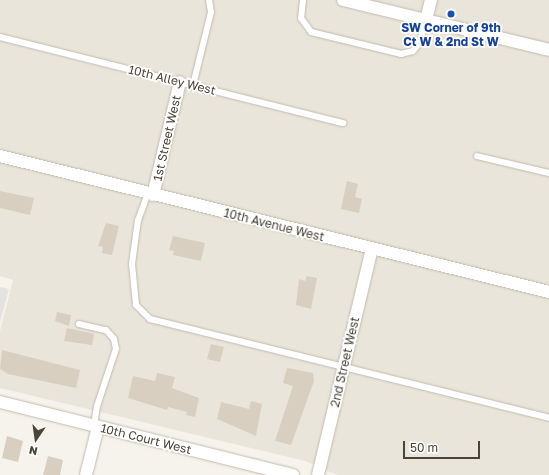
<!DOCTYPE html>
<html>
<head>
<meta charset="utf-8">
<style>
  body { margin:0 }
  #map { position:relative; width:549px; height:475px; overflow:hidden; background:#f6f3ec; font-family:"Golos Text",sans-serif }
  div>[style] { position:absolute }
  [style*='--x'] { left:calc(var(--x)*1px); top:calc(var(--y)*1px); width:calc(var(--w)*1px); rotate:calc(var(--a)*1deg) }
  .residential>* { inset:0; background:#eae5da }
  .parking>* { inset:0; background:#e5e3e0 }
  .building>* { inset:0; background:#d8cfc1 }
  .roads { filter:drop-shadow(0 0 1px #c2bbae) drop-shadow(0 0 1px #c2bbae) }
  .service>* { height:6px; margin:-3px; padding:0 3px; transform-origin:3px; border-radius:3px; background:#fff }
  .minor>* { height:12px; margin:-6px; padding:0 6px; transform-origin:6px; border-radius:6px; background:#fff }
  .dots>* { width:11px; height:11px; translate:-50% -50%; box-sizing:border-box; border:2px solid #fff; border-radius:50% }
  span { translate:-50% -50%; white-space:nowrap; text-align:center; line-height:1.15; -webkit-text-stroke:3.5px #fff; paint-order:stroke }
  .transit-label { font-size:12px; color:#164399; font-weight:700 }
  .street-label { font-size:12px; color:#4b4439 }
  .north { position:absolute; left:16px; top:419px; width:40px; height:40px; -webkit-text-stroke:3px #fff; paint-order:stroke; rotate:193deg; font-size:11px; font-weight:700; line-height:16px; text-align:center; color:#4b4439 }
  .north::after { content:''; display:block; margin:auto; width:14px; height:18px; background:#4b4439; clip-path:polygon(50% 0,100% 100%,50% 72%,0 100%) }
  .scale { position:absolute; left:403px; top:441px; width:77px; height:18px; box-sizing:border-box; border:2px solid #4b4439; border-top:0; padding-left:5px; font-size:12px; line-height:14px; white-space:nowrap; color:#4b4439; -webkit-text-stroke:3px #fff; paint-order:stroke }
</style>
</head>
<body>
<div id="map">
  <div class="residential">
    <i style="clip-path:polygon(0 0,549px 0,549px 475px,337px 475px,305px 461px,0 388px,0 331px,13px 280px,0 276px)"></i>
  </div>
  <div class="parking">
    <i style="clip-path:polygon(0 287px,9px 289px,0 322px)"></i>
  </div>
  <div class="building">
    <i style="clip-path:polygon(347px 181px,358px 184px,355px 197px,362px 199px,359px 213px,341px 209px)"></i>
    <i style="clip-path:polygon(0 191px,34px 198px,30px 215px,0 208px)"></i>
    <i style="clip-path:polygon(106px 223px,119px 226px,112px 255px,102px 253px,103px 247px,98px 246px)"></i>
    <i style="clip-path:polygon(173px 236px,205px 243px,201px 261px,173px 255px,174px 251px,169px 250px)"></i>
    <i style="clip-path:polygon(307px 276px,317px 278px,311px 309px,296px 305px,299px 279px,305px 281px)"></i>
    <i style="clip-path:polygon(57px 312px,71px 315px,69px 326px,55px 321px)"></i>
    <i style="clip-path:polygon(67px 328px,94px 334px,92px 345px,64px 341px)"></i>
    <i style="clip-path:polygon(211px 344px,224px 347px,220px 362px,207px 359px)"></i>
    <i style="clip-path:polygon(2px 350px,80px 370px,76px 388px,8px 374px,0 369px)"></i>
    <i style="clip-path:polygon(287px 368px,313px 373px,314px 381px,291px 445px,275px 441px,293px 386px,283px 383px)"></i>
    <i style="clip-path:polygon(157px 373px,175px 377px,172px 388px,199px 398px,195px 417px,186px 415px,187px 412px,168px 407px,167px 410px,128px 398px,133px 376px,155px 381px)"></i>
    <i style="clip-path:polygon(251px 401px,262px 404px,256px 436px,217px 419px,221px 402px,249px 409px)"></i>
    <i style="clip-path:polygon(7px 436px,23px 441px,18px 462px,2px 458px)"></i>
    <i style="clip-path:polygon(48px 456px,63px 460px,60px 475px,43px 475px)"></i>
  </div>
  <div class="roads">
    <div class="service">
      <i style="--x:303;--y:0;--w:18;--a:96"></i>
      <i style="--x:301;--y:18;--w:17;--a:54"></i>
      <i style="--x:311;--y:32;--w:93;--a:13.7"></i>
      <i style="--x:401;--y:54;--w:12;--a:-14"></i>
      <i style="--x:413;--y:51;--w:11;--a:-52"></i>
      <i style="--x:420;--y:42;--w:23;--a:-75"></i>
      <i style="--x:0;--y:37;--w:354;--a:14.1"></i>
      <i style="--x:193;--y:85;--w:75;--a:-76.1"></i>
      <i style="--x:211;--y:12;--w:12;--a:-99"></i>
      <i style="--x:477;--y:156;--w:74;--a:13.3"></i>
      <i style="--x:148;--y:193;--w:29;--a:110"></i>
      <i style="--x:138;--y:220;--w:44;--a:97.8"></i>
      <i style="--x:132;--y:264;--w:41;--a:84.4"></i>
      <i style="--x:136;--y:305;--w:20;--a:45"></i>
      <i style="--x:150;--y:319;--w:411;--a:13.9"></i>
      <i style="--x:79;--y:324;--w:28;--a:13"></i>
      <i style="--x:106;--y:330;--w:12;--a:48"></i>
      <i style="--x:114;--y:339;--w:10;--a:79"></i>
      <i style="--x:116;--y:349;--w:60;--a:108.4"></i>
      <i style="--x:97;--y:406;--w:20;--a:99"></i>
    </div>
    <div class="minor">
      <i style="--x:343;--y:0;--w:212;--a:13.6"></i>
      <i style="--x:426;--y:20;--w:21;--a:-76"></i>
      <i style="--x:0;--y:156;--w:566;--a:13.91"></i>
      <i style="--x:153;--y:195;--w:116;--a:-76.6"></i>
      <i style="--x:0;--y:402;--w:302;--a:14"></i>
      <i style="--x:86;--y:475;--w:49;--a:-76"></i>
      <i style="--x:318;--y:475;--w:232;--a:-76.6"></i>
    </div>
  </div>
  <div class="dots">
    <i style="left:451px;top:14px;background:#1a4fb4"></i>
  </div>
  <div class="transit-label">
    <span style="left:451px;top:35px">SW Corner of 9th<br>Ct W &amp; 2nd St W</span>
  </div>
  <div class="street-label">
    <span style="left:172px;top:80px;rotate:14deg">10th Alley West</span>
    <span style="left:167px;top:138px;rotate:-77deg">1st Street West</span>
    <span style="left:274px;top:225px;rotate:14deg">10th Avenue West</span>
    <span style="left:345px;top:362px;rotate:-77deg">2nd Street West</span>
    <span style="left:146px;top:439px;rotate:14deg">10th Court West</span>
  </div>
  <div class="north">N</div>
  <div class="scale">50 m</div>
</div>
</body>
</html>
